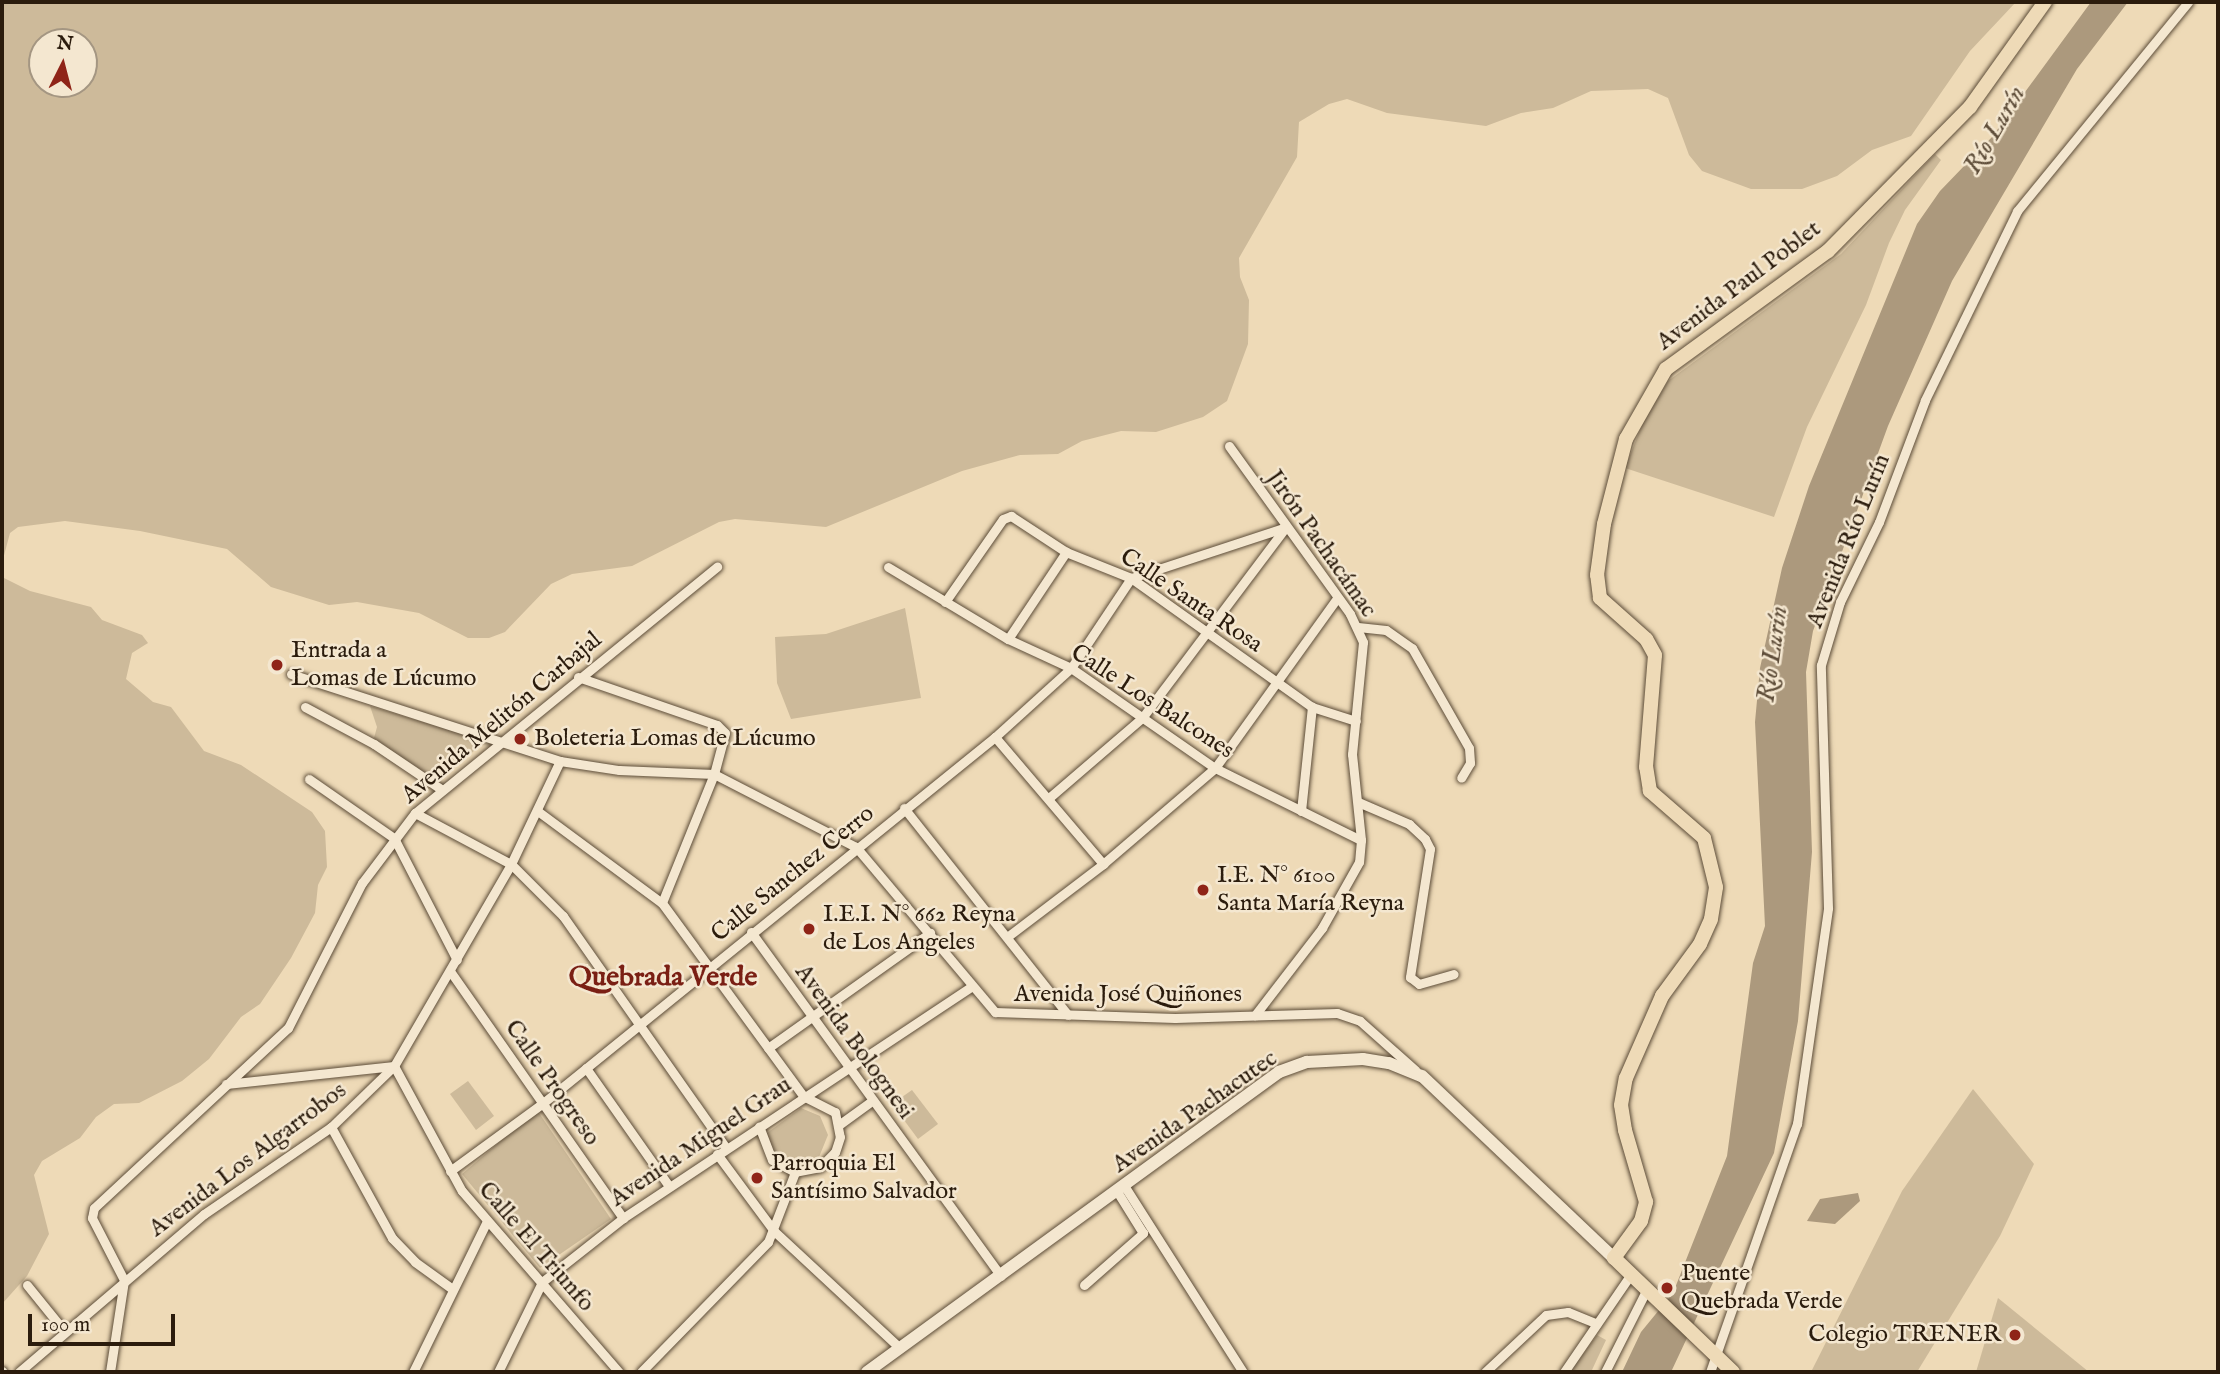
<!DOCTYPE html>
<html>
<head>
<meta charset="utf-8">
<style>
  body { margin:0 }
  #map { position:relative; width:2220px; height:1374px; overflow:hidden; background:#eedab7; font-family:"IM FELL English",serif }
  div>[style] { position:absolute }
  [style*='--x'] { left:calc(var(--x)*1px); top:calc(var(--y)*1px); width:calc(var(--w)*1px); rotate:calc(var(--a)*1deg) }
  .green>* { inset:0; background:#cdba9a }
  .water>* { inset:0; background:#ac997d }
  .roads { filter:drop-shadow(0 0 2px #5c4c38) drop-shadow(0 0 2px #5c4c38) }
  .minor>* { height:9px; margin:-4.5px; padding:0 4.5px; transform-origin:4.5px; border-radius:4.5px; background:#f4e7d0 }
  .secondary>* { height:12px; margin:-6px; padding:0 6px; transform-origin:6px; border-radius:6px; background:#f4e7d0 }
  .primary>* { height:14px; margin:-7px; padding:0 7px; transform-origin:7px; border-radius:7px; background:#eedab7 }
  .dots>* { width:19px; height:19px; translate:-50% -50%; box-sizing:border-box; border:4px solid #f4e7d0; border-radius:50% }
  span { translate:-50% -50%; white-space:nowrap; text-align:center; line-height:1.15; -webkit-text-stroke:5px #f4e7d0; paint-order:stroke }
  .street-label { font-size:24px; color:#2b1c0d }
  .poi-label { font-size:24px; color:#2b1c0d }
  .left { translate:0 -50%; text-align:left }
  .right { translate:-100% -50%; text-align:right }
  .water-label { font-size:26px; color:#5f4e3a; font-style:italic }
  .quarter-label { font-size:28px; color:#7a1f14; font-weight:700 }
  .frame { position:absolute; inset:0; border:4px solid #2b1c0d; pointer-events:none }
  .north { position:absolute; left:28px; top:28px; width:70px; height:70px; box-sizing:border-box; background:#f4e7d0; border:2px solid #a49682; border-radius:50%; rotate:6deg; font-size:19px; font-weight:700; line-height:28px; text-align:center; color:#2b1c0d }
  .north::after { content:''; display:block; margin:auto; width:24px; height:32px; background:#8f2418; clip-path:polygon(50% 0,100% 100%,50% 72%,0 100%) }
  .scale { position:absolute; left:28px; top:1314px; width:147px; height:32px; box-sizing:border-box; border:4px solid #2b1c0d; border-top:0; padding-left:9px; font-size:21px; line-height:24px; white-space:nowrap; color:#2b1c0d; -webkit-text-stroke:5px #f4e7d0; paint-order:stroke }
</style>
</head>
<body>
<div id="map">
  <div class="green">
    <i style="clip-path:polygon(evenodd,2px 2px,2016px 2px,1970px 51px,1911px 136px,1872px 150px,1837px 176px,1802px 189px,1751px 189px,1702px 171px,1689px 155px,1668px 98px,1648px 89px,1591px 91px,1553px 108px,1521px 113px,1486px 126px,1387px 113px,1347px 99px,1329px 104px,1299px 122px,1297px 157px,1239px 258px,1240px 277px,1249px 300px,1248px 344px,1227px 401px,1203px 417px,1156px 432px,1121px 431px,1082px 441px,1058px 454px,1020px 455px,962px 471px,826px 527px,735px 519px,719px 522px,632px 566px,572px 574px,551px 584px,505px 632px,489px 638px,468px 638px,419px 613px,357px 602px,329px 605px,271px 587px,227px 549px,140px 531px,65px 521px,18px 527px,10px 533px,2px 563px,2px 2px,42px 42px,84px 42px,84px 84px,42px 84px,42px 42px)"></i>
    <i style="clip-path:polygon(1935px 154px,1941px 160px,1905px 210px,1889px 243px,1866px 305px,1807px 427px,1774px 517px,1625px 468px,1642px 425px,1668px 381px,1841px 254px)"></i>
    <i style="clip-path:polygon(2px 577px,30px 591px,91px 607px,102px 620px,142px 635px,148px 643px,132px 653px,126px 679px,153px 702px,171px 707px,204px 751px,241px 765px,312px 812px,325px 831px,327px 867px,318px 885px,315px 913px,291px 958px,260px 1004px,241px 1017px,209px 1059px,182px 1081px,139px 1103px,114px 1104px,96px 1117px,80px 1138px,42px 1161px,34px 1175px,49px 1234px,27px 1276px,2px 1304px)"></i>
    <i style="clip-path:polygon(905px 608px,921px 698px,791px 719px,777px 683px,775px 637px,826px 634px)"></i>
    <i style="clip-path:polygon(370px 706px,482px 740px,483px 743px,437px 783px,374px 738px,377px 727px)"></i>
    <i style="clip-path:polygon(468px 1081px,494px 1116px,476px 1130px,450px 1094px)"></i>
    <i style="clip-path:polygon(1973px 1089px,2034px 1164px,2000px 1236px,1917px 1372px,1811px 1372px,1902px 1191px)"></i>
    <i style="clip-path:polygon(912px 1090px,938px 1124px,918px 1139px,892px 1104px)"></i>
    <i style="clip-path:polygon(801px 1108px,820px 1116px,828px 1135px,819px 1157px,785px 1165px,769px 1149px,767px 1133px)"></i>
    <i style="clip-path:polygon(537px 1110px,611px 1219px,540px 1268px,462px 1174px)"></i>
    <i style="clip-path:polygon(1998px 1298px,2089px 1372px,1976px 1372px)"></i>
    <i style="clip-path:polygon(1597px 1335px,1606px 1340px,1591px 1372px,1570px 1372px)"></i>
  </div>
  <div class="water">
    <i style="clip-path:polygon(2091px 2px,2128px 2px,2077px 69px,1952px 281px,1888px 426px,1813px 631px,1806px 672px,1812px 852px,1798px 1021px,1774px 1153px,1671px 1372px,1622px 1372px,1641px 1332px,1673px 1293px,1727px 1156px,1753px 963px,1765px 926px,1755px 722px,1760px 668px,1782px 568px,1809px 486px,1917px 224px,1940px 191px,1992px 137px)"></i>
    <i style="clip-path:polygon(1858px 1193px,1860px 1201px,1835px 1224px,1807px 1221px,1820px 1199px)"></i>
  </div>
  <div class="roads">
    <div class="minor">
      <i style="--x:1229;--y:446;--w:207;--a:54.2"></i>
      <i style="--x:1350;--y:614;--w:31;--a:65"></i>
      <i style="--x:1363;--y:642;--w:113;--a:95.6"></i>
      <i style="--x:1352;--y:754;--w:86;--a:84"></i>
      <i style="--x:1361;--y:840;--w:22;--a:95"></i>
      <i style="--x:1359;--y:862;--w:76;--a:119.3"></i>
      <i style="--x:1322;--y:928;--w:110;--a:127.6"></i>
      <i style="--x:888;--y:567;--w:140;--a:31"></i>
      <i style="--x:1008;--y:639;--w:69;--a:24.7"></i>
      <i style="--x:1071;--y:668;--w:175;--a:34.8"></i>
      <i style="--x:1215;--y:768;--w:163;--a:26.3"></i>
      <i style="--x:945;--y:602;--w:101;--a:-55.1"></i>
      <i style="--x:1003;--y:519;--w:9;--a:-21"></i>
      <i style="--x:1011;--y:516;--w:66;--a:33.2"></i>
      <i style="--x:1066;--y:552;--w:70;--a:21.8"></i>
      <i style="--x:1131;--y:578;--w:222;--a:35.5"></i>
      <i style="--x:1312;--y:707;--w:46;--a:17.7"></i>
      <i style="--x:1358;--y:627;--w:28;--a:6"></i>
      <i style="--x:1386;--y:630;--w:32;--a:35"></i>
      <i style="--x:1412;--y:648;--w:115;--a:60.3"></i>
      <i style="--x:1469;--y:748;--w:15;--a:86"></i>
      <i style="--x:1470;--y:763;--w:17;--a:121"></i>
      <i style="--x:1008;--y:639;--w:105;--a:-56.3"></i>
      <i style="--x:291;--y:674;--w:283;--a:17.9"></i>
      <i style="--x:560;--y:761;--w:60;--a:8.7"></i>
      <i style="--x:619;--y:770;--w:95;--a:2.4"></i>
      <i style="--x:714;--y:774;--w:160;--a:27.2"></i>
      <i style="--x:856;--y:847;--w:216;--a:49.9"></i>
      <i style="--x:995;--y:1012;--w:180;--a:1.9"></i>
      <i style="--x:1175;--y:1018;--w:162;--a:-1.8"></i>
      <i style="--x:1337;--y:1013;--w:24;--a:19"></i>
      <i style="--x:1360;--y:1021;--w:74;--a:41.7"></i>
      <i style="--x:578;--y:677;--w:147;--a:19.1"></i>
      <i style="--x:717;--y:725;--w:11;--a:45"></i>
      <i style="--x:725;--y:733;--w:42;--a:105"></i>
      <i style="--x:714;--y:774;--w:139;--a:112"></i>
      <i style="--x:305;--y:707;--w:78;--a:28.2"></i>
      <i style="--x:374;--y:744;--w:81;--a:33.9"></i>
      <i style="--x:995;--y:737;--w:167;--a:49.6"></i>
      <i style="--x:309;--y:779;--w:103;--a:34.8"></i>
      <i style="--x:394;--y:838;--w:137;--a:62.7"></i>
      <i style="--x:1050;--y:797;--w:121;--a:-40.7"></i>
      <i style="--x:1142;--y:718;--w:238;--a:-53"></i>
      <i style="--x:1358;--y:802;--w:56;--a:23.3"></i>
      <i style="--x:1409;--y:824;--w:22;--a:43"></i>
      <i style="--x:1425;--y:839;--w:11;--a:63"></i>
      <i style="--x:1430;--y:849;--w:130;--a:98.9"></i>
      <i style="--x:1410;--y:977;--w:11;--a:38"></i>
      <i style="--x:1419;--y:984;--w:36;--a:-16"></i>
      <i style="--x:904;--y:808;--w:264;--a:51.6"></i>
      <i style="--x:1301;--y:811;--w:105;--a:-84"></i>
      <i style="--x:539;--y:812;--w:153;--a:36.5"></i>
      <i style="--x:662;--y:903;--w:239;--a:53.8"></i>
      <i style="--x:803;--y:1096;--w:36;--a:27"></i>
      <i style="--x:835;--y:1112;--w:25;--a:79"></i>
      <i style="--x:840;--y:1137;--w:16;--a:108"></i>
      <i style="--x:835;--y:1152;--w:21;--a:135"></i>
      <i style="--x:820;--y:1167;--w:25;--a:169"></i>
      <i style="--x:795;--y:1172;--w:26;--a:-152"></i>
      <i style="--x:772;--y:1160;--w:36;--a:-111"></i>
      <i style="--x:415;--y:813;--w:109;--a:28"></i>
      <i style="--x:511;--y:864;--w:74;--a:45"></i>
      <i style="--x:563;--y:916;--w:284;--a:54.9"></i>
      <i style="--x:751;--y:932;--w:425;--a:54"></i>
      <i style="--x:1007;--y:937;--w:121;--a:-37.2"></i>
      <i style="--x:1103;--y:864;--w:148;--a:-40.6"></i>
      <i style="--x:1215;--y:768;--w:209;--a:-54.3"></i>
      <i style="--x:450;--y:971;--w:302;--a:55"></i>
      <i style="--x:768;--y:1048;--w:199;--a:-35.4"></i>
      <i style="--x:586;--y:1068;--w:144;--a:54.9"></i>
      <i style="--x:226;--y:1084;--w:169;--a:-6.1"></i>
      <i style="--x:394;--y:1066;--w:142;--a:61.5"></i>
      <i style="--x:462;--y:1191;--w:240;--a:49.1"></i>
      <i style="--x:840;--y:1124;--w:39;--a:-36"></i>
      <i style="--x:331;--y:1127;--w:127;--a:61.2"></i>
      <i style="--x:392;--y:1238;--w:33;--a:46"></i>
      <i style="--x:415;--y:1262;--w:44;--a:35.8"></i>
      <i style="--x:717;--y:1154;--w:96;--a:53.5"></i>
      <i style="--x:774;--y:1231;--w:172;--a:42.9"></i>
      <i style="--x:450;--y:1171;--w:115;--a:-36.2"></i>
      <i style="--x:543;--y:1103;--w:582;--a:-39"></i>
      <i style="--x:995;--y:737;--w:103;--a:-42.2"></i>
      <i style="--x:1071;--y:668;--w:108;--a:-56.3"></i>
      <i style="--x:1131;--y:578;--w:163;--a:-18.2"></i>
      <i style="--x:1125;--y:1187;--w:219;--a:57.5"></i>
      <i style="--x:27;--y:1285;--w:60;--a:51"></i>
      <i style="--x:1084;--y:1285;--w:79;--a:-41.4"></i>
      <i style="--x:1143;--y:1233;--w:47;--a:-122"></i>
      <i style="--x:2;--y:1371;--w:1;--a:45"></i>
      <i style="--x:19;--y:1372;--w:243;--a:-40.5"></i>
      <i style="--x:204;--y:1214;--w:154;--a:-34.4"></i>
      <i style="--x:331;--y:1127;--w:88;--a:-44.1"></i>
      <i style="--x:394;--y:1066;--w:233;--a:-59.9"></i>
      <i style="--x:511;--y:864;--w:114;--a:-64.6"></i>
      <i style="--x:110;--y:1372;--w:93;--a:-81.3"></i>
      <i style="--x:124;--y:1280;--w:70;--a:-117.3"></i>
      <i style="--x:92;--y:1218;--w:10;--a:-79"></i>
      <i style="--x:94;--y:1208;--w:265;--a:-42.9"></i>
      <i style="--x:288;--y:1028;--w:163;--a:-63"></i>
      <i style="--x:362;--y:883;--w:88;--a:-52.9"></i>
      <i style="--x:415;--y:813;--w:390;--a:-39.2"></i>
      <i style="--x:413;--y:1372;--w:166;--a:-63.9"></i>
      <i style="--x:498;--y:1372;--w:100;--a:-63.9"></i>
      <i style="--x:542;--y:1282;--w:103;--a:-38.3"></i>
      <i style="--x:623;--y:1218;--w:418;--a:-33.6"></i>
      <i style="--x:641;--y:1372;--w:182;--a:-45.7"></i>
      <i style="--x:768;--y:1242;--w:75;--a:-68.9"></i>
      <i style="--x:1485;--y:1372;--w:83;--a:-43.1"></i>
      <i style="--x:1546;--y:1315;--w:22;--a:-8"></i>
      <i style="--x:1568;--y:1312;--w:31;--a:22"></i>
      <i style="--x:1564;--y:1372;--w:119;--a:-55.6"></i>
      <i style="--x:1605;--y:1372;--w:93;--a:-63.2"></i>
      <i style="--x:1710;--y:1372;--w:263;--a:-70.7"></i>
      <i style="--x:1797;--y:1124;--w:218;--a:-81.8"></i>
      <i style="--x:1828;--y:908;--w:243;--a:-91.7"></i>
      <i style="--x:1821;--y:665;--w:66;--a:-73.2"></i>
      <i style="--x:1840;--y:602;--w:89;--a:-64"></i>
      <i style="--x:1879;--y:522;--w:130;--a:-69.3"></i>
      <i style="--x:1925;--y:400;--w:210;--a:-64"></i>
      <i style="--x:2017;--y:211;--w:270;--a:-50.7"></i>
    </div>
    <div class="secondary">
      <i style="--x:867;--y:1372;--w:510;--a:-36.06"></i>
      <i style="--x:1279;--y:1072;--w:30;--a:-20"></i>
      <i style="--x:1307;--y:1062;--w:56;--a:-3.1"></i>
      <i style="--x:1363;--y:1059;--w:26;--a:9"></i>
      <i style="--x:1389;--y:1063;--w:35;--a:22"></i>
      <i style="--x:1422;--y:1076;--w:265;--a:43.5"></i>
    </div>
    <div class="primary">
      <i style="--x:1733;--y:1372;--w:165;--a:-136.2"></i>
      <i style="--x:1614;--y:1258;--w:46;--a:-53.9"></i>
      <i style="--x:1641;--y:1221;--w:20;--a:-75"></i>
      <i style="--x:1646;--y:1202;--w:75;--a:-106.3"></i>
      <i style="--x:1625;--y:1130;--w:25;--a:-99"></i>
      <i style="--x:1621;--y:1105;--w:27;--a:-80"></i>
      <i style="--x:1626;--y:1078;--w:90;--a:-66.3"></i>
      <i style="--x:1662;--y:996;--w:64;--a:-53.8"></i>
      <i style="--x:1700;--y:944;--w:27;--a:-66"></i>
      <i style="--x:1711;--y:919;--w:32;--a:-81"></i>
      <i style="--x:1716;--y:887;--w:50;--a:-103.8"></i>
      <i style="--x:1704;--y:838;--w:72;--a:-139"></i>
      <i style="--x:1650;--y:791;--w:24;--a:-99"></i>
      <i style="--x:1646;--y:767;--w:112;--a:-85.4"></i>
      <i style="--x:1655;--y:655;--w:18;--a:-119"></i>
      <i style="--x:1646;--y:639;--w:62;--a:-138.3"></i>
      <i style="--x:1600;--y:598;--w:23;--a:-97"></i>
      <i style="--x:1597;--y:575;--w:51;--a:-82.2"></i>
      <i style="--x:1604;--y:524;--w:88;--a:-75.5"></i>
      <i style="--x:1626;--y:439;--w:81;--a:-60.3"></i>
      <i style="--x:1666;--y:369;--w:200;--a:-36.1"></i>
      <i style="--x:1828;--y:251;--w:202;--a:-45.4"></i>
      <i style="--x:1970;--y:107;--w:129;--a:-54.5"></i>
    </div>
  </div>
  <div class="dots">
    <i style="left:277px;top:665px;background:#8f2418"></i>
    <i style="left:520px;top:739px;background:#8f2418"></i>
    <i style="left:1203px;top:890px;background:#8f2418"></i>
    <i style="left:809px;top:929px;background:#8f2418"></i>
    <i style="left:757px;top:1178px;background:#8f2418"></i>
    <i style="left:1667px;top:1288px;background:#8f2418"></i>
    <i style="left:2015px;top:1335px;background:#8f2418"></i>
  </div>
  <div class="street-label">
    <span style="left:1739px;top:286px;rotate:-37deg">Avenida Paul Poblet</span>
    <span style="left:1849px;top:541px;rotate:-68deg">Avenida Río Lurín</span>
    <span style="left:1321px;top:544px;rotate:55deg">Jirón Pachacámac</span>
    <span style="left:1191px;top:601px;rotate:34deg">Calle Santa Rosa</span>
    <span style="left:1152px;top:702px;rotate:33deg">Calle Los Balcones</span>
    <span style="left:502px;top:718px;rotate:-40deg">Avenida Melitón Carbajal</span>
    <span style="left:793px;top:874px;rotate:-39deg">Calle Sanchez Cerro</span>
    <span style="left:1128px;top:995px">Avenida José Quiñones</span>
    <span style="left:854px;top:1042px;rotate:54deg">Avenida Bolognesi</span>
    <span style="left:552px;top:1083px;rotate:55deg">Calle Progreso</span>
    <span style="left:1195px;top:1112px;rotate:-35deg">Avenida Pachacutec</span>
    <span style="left:701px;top:1142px;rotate:-34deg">Avenida Miguel Grau</span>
    <span style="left:248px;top:1160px;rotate:-37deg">Avenida Los Algarrobos</span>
    <span style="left:536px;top:1247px;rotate:49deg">Calle El Triunfo</span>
  </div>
  <div class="poi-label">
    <span class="left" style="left:291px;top:665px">Entrada a<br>Lomas de Lúcumo</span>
    <span class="left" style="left:534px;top:739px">Boleteria Lomas de Lúcumo</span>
    <span class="left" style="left:1217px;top:890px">I.E. N° 6100<br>Santa María Reyna</span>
    <span class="left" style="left:823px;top:929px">I.E.I. N° 662 Reyna<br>de Los Angeles</span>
    <span class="left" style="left:771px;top:1178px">Parroquia El<br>Santísimo Salvador</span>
    <span class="left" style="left:1681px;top:1288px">Puente<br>Quebrada Verde</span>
    <span class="right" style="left:2001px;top:1335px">Colegio TRENER</span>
  </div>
  <div class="water-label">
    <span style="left:1995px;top:130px;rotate:-60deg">Río Lurín</span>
    <span style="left:1773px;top:654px;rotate:-82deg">Río Lurín</span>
  </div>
  <div class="quarter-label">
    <span style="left:663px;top:978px">Quebrada Verde</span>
  </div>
  <div class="frame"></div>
  <div class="north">N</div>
  <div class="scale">100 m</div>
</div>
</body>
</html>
